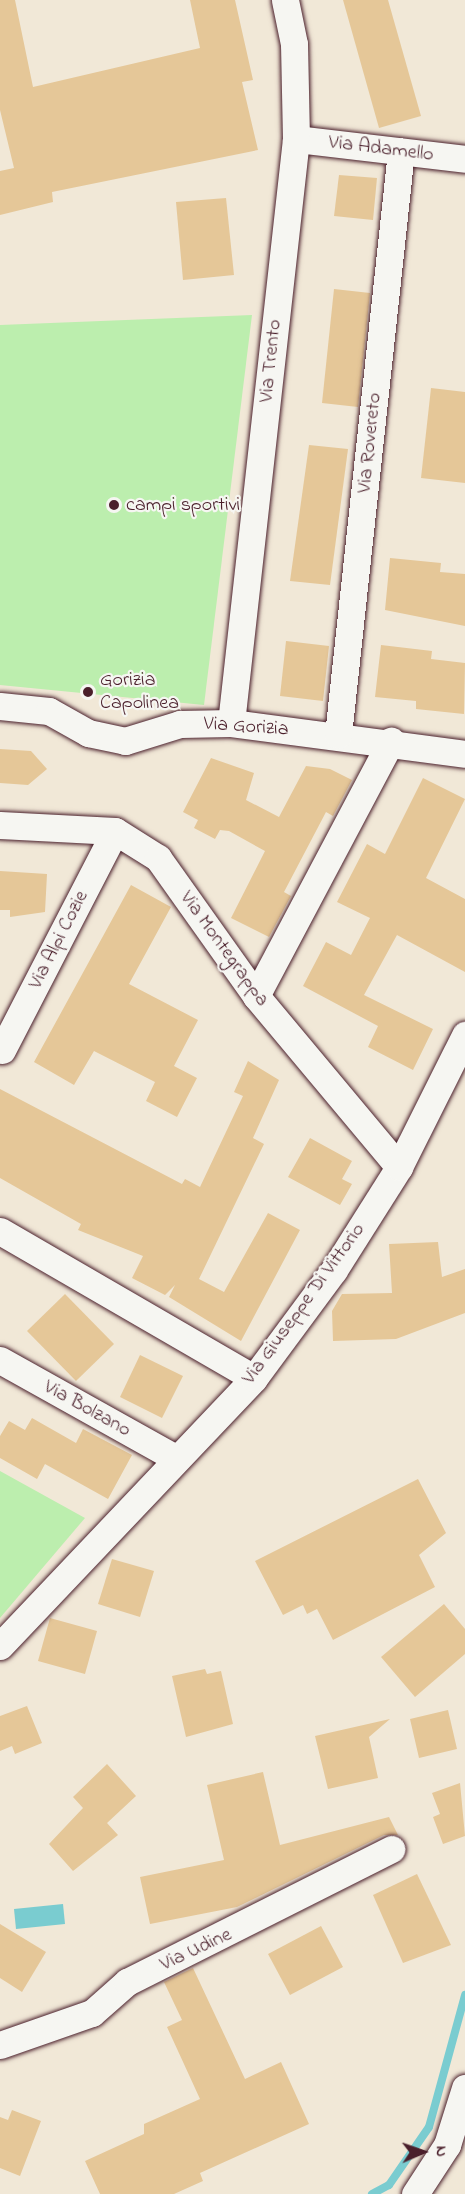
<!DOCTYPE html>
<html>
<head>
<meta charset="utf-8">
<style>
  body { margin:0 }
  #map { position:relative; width:465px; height:2194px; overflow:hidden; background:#f1e8d7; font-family:"Indie Flower",sans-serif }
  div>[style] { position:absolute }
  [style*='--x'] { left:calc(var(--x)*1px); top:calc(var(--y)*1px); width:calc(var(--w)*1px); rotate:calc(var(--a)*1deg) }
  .green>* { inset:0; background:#bceeae }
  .water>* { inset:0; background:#7accd0 }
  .stream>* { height:8px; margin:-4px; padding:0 4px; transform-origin:4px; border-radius:4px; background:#7accd0 }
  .building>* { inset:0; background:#e5c798 }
  .roads { filter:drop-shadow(0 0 2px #4a1f2b) drop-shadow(0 0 2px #4a1f2b) }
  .minor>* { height:27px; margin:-13.5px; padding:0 13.5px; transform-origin:13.5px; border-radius:13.5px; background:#f6f6f2 }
  .dots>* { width:16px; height:16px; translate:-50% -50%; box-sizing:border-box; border:3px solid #f6f6f2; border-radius:50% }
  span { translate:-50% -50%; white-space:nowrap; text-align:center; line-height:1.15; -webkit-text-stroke:4.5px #f6f6f2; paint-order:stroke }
  .street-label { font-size:20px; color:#4a1f2b }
  .poi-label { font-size:20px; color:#4a1f2b }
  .left { translate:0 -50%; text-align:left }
  .north { position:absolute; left:393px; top:2122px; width:60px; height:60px; -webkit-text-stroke:4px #f6f6f2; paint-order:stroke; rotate:88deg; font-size:16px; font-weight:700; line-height:24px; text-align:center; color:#4a1f2b }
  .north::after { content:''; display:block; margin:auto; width:21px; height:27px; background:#4a1f2b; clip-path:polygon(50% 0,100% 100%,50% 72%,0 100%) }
</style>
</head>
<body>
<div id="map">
  <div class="green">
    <i style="clip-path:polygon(252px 315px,204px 705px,0 685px,0 325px)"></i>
    <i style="clip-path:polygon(0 1471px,85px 1518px,0 1618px)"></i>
  </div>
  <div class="water">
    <i style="clip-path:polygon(63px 1904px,65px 1924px,16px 1929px,14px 1909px)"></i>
  </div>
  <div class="stream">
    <i style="--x:372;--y:2194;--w:19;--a:-28"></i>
    <i style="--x:389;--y:2185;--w:70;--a:-55.4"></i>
    <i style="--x:429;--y:2127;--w:137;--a:-74.7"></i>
  </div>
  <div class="building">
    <i style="clip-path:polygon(0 0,15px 0,33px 87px,200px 48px,190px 0,235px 0,253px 80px,242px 82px,258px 150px,52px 192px,53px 202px,0 215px,0 171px,14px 168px,0 110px)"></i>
    <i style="clip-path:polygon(343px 0,388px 0,421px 116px,379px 128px)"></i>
    <i style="clip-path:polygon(339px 175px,377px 178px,373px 220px,334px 216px)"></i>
    <i style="clip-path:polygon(226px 198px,234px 275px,183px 280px,176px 202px)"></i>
    <i style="clip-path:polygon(334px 289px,370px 293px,358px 407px,322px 403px)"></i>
    <i style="clip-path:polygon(431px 388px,465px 392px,465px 483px,421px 478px)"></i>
    <i style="clip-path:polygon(309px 445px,348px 449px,330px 585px,290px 581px)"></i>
    <i style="clip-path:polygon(390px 558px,441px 563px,440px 572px,465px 574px,465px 626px,385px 610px)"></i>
    <i style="clip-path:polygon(286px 641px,329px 646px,323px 701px,280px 696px)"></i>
    <i style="clip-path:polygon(381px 645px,432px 651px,431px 659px,465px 663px,464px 714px,416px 709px,416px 701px,375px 697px)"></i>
    <i style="clip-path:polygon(0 749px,31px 751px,47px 769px,28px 785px,0 783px)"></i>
    <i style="clip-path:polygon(211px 758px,254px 773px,246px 800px,279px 817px,306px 766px,330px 769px,352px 780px,333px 816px,326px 812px,284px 892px,291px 896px,269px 937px,231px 918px,265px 851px,229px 831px,220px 830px,215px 839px,194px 828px,198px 820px,183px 812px)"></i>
    <i style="clip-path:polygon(423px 778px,465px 799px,426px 878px,465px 899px,465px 972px,397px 935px,364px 995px,433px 1029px,413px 1070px,368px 1047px,378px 1026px,303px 986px,326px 942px,351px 955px,370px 918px,337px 902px,367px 844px,385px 854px)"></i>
    <i style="clip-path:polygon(0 871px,47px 874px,45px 912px,10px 917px,10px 910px,0 910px)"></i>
    <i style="clip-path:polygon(131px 885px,171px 907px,129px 984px,198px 1020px,174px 1066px,197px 1078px,177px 1117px,146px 1101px,155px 1082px,94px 1051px,74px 1085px,34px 1062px)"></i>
    <i style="clip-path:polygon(248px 1061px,279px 1080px,253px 1138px,264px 1144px,199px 1279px,224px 1292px,268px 1213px,300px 1230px,241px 1341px,169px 1297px,175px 1285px,165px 1295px,132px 1278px,143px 1256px,78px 1230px,81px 1224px,0 1178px,0 1089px,182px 1184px,185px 1179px,200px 1187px,243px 1096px,234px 1092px)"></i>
    <i style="clip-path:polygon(310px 1138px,352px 1161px,342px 1179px,352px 1184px,340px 1205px,288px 1177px)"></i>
    <i style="clip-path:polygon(438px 1242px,442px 1277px,465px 1269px,465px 1313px,396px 1339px,333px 1341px,332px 1311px,342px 1294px,392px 1293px,389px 1244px)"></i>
    <i style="clip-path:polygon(65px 1294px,114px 1344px,76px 1381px,27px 1331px)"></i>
    <i style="clip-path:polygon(140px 1355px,183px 1376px,162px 1418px,120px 1397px)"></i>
    <i style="clip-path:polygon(32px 1418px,76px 1443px,83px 1429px,132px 1455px,108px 1499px,45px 1464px,37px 1479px,0 1458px,0 1436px,9px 1421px,25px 1430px)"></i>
    <i style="clip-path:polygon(418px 1479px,446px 1533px,419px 1555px,435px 1587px,333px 1640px,317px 1609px,307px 1614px,303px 1605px,283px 1615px,255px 1561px)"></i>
    <i style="clip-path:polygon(112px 1559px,154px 1571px,140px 1617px,98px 1604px)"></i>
    <i style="clip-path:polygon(444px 1604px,465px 1629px,465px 1654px,415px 1697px,381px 1657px)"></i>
    <i style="clip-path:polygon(50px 1618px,97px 1631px,85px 1674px,38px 1661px)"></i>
    <i style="clip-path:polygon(205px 1669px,207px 1674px,221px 1671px,233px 1724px,186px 1737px,172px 1676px)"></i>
    <i style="clip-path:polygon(27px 1706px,42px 1743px,15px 1754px,12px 1746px,0 1751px,0 1716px)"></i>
    <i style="clip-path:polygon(448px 1710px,457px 1749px,419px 1758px,410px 1719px)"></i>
    <i style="clip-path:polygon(390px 1719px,369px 1737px,378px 1778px,328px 1789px,315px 1736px)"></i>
    <i style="clip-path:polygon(107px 1764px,136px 1796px,107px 1823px,118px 1835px,73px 1871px,49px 1844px,83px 1808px,73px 1797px)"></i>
    <i style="clip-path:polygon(263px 1772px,280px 1845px,389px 1817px,398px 1835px,384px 1835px,237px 1907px,150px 1924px,140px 1877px,224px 1860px,207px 1785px)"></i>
    <i style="clip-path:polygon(460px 1783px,465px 1836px,443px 1844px,433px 1817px,440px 1814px,432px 1793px)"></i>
    <i style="clip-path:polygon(417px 1874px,451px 1945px,403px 1963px,373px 1895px)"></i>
    <i style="clip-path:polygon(0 1924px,46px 1952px,22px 1992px,0 1978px)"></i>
    <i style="clip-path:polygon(321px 1926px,343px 1967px,290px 1995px,268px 1954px)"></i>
    <i style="clip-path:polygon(193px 1968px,245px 2079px,281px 2062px,309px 2124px,200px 2173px,203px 2181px,174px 2194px,100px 2194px,85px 2161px,144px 2134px,144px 2124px,200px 2099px,167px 2027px,182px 2020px,164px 1982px)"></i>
    <i style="clip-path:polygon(12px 2110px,41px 2121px,20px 2176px,0 2168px,0 2117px,8px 2120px)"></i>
  </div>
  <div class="roads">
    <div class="minor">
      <i style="--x:296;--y:139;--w:170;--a:6.7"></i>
      <i style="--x:0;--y:706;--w:49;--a:5.8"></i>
      <i style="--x:49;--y:711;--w:45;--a:29.4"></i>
      <i style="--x:88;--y:733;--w:38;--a:12"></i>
      <i style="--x:125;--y:741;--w:58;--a:-17.2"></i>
      <i style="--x:180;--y:724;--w:51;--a:-1.1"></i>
      <i style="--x:231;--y:723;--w:236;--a:7.5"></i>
      <i style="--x:231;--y:723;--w:588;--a:-83.65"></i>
      <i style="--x:296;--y:139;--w:95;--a:-91.2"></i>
      <i style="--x:294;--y:44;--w:45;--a:-101.6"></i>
      <i style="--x:338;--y:735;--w:587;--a:-83.84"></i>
      <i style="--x:0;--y:825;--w:115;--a:3"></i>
      <i style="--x:115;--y:831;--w:51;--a:32.1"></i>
      <i style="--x:158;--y:858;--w:169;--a:54.6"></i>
      <i style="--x:256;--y:996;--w:223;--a:50.1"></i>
      <i style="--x:256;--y:996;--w:289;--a:-62.1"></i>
      <i style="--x:2;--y:1050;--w:246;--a:-62.7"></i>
      <i style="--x:0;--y:1231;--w:293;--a:30.1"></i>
      <i style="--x:0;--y:1360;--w:201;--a:29.2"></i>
      <i style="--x:0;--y:1646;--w:369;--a:-46.5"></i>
      <i style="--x:254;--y:1378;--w:134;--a:-53.5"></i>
      <i style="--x:334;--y:1270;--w:122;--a:-57.7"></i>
      <i style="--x:399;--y:1167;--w:148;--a:-63.4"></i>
      <i style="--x:0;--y:2045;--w:97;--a:-19.2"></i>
      <i style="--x:92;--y:2013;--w:47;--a:-41.5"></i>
      <i style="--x:127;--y:1982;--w:296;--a:-26.7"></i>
      <i style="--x:415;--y:2194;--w:59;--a:-56.9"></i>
      <i style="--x:447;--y:2145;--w:60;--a:-72.5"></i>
    </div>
  </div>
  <div class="dots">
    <i style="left:114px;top:505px;background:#4a1f2b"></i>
    <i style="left:88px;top:692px;background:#4a1f2b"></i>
  </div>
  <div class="street-label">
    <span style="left:381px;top:149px;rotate:7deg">Via Adamello</span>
    <span style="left:271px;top:361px;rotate:-84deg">Via Trento</span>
    <span style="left:370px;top:443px;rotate:-84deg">Via Rovereto</span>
    <span style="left:246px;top:727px;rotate:4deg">Via Gorizia</span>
    <span style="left:59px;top:940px;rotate:-63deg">Via Alpi Cozie</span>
    <span style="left:224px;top:949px;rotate:54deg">Via Montegrappa</span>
    <span style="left:304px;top:1304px;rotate:-54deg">Via Giuseppe Di Vittorio</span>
    <span style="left:87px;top:1409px;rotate:29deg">Via Bolzano</span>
    <span style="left:196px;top:1950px;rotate:-25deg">Via Udine</span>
  </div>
  <div class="poi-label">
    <span class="left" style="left:126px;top:505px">campi sportivi</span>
    <span class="left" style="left:100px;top:692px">Gorizia<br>Capolinea</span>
  </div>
  <div class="north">N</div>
</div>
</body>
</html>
